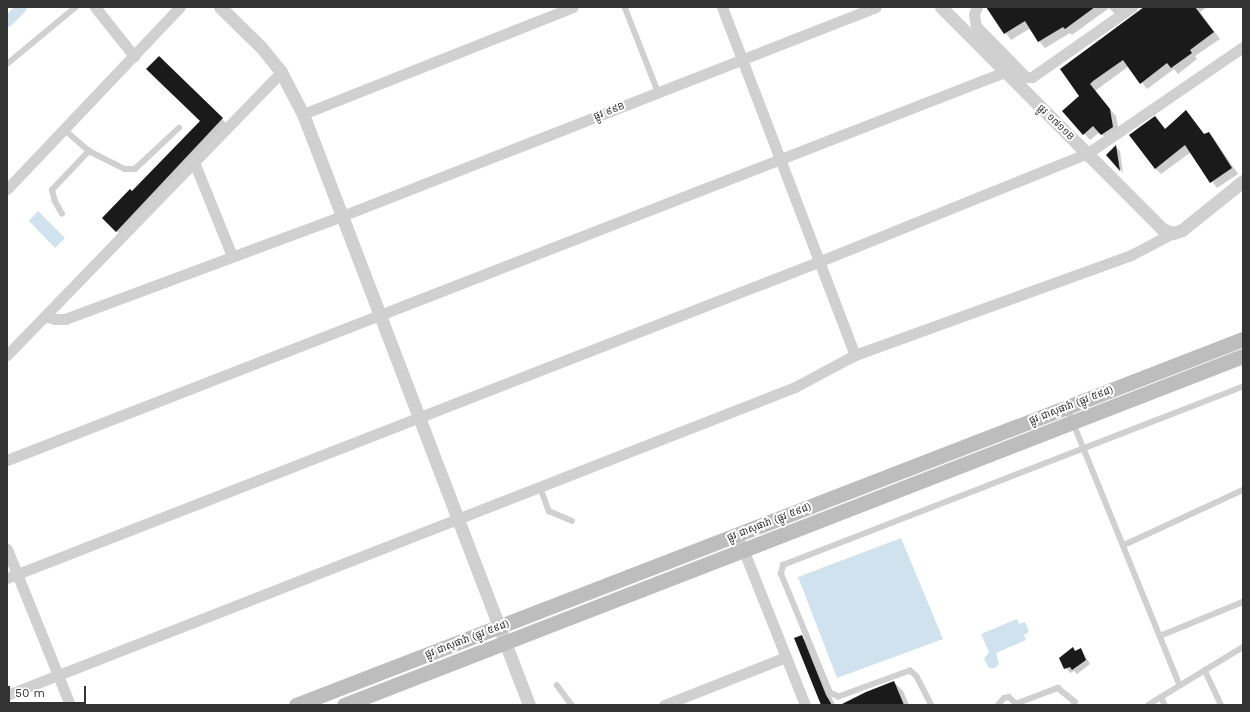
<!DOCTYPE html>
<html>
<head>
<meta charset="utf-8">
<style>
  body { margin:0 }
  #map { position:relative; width:1250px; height:712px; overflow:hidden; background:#fff; font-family:"Work Sans","Noto Sans Khmer",sans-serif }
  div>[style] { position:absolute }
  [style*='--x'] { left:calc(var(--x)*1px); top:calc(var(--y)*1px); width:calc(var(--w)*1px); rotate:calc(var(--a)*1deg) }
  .water>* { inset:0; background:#cfe2ee }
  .shadow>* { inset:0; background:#0003 }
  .canal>* { height:11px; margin:-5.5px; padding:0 5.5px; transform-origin:5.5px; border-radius:5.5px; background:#cfe2ee }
  .building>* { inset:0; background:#1a1a1a }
  .service>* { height:5.5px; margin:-2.75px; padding:0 2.75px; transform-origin:2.75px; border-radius:2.75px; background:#d0d0d0 }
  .minor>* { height:11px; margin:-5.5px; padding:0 5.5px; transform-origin:5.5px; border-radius:5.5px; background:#d0d0d0 }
  .tertiary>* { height:13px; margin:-6.5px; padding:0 6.5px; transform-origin:6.5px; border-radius:6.5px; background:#d0d0d0 }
  .secondary>* { height:15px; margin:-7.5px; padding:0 7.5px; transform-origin:7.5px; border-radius:7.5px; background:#bdbdbd }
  span { translate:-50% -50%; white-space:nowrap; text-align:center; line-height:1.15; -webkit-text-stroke:4px #fff; paint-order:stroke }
  .street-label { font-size:10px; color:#333 }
  .frame { position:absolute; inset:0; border:8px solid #333; pointer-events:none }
  .scale { position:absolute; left:8px; top:686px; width:78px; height:18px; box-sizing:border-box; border:2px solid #333; border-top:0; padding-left:5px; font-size:12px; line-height:14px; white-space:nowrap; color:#333; -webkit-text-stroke:3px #fff; paint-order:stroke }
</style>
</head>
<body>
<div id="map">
  <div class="water">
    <i style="clip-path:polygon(38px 211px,65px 238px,55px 248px,29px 221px)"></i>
    <i style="clip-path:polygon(901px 538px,943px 639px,837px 678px,798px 577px)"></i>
    <i style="clip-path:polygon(1017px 619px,1019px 624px,1025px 622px,1029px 632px,1024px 635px,1026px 640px,996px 653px,999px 664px,995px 668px,989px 668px,984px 659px,989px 652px,981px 634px)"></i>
  </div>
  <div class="shadow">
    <i style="clip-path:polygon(993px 7px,1128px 7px,1116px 15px,1109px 8px,1072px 35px,1070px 33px,1045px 48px,1029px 29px,1011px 40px,989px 10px)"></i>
    <i style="clip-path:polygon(1145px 7px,1207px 7px,1200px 12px,1220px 39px,1195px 56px,1197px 59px,1178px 74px,1174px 69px,1147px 89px,1129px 66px,1095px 91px,1116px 116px,1119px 133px,1108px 141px,1100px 132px,1090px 140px,1063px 111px,1080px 96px)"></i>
    <i style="clip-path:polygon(159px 57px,228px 125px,123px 237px,103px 218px,132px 192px,201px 121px)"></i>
    <i style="clip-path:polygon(1186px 112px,1205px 135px,1209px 133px,1214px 139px,1238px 174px,1217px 188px,1191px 152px,1161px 174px,1155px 168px,1155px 117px,1166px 129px)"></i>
    <i style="clip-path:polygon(1116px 147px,1120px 151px,1123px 173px,1107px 155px)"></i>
    <i style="clip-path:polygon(801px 636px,808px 643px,835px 705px,823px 705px)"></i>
    <i style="clip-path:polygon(1073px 649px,1076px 651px,1081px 649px,1090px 664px,1077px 674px,1074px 671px,1070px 673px,1060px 658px)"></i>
    <i style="clip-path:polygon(894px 682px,903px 691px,909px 705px,843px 705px)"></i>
  </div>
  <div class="canal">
    <i style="--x:7;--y:21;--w:20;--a:-45"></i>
  </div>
  <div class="building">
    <i style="clip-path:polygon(986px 7px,1095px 7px,1065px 29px,1063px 27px,1038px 42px,1025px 21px,1004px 34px)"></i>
    <i style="clip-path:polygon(1144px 7px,1195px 7px,1214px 32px,1190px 50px,1192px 53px,1171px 68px,1167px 63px,1140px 84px,1123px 60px,1093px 81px,1090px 84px,1110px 109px,1113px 127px,1101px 135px,1093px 126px,1083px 135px,1062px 111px,1079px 96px,1060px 69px)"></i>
    <i style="clip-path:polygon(159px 56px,223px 118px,116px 232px,102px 218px,130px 189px,132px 191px,200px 121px,146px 69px)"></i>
    <i style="clip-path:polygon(1186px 110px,1204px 134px,1209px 132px,1232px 168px,1210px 183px,1185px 145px,1155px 169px,1129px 135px,1155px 116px,1165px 129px)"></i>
    <i style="clip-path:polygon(1116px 145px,1120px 171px,1106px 155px)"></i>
    <i style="clip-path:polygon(802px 635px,826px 695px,832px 705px,821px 705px,794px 638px)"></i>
    <i style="clip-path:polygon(1073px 647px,1075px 651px,1081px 648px,1086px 660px,1072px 670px,1070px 667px,1064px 669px,1059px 658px)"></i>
    <i style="clip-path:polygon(894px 681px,904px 705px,840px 705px,866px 692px)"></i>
  </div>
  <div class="service">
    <i style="--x:625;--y:7;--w:90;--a:68.6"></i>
    <i style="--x:7;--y:64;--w:89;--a:-39.6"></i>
    <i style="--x:64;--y:129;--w:33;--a:41"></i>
    <i style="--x:89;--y:151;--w:40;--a:26.6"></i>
    <i style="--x:125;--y:169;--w:10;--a:0"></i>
    <i style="--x:135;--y:169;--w:60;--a:-43"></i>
    <i style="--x:62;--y:214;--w:14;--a:-120"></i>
    <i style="--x:55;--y:202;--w:12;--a:-104"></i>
    <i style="--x:52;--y:190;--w:54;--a:-46.5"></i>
    <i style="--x:1067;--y:407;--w:300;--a:67.9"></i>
    <i style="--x:540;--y:486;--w:27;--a:70"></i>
    <i style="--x:549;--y:511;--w:25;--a:23"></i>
    <i style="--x:1124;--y:545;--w:131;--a:-24.8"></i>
    <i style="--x:1160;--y:636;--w:90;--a:-22.3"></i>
    <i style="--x:1205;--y:670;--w:38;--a:65"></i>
    <i style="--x:557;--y:685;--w:25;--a:53"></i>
    <i style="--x:1161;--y:697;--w:9;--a:63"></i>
    <i style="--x:1018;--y:703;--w:43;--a:-20.6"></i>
    <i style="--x:1058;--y:688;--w:22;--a:39"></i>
    <i style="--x:1075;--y:702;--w:3;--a:108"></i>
    <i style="--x:931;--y:705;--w:31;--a:-117"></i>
    <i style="--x:917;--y:677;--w:9;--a:-139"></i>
    <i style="--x:910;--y:671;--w:76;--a:159.9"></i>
    <i style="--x:839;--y:697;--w:10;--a:-156"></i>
    <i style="--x:830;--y:693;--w:129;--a:-112.4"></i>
    <i style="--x:781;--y:574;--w:9;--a:-77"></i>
    <i style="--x:783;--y:565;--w:493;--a:-21.2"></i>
    <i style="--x:998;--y:705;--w:9;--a:-49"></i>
    <i style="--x:1004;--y:698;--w:5;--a:-11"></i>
    <i style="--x:1009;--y:697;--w:12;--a:42"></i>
    <i style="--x:1148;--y:705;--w:111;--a:-31.4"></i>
  </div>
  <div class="minor">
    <i style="--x:95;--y:7;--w:63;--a:51.5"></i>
    <i style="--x:722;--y:7;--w:373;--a:69.1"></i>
    <i style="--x:977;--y:7;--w:8;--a:113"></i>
    <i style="--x:974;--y:14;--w:12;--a:81"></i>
    <i style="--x:976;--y:26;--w:71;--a:45.6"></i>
    <i style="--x:1026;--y:77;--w:6;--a:0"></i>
    <i style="--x:1032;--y:77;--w:122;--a:-35"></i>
    <i style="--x:303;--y:114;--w:290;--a:-21.6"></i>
    <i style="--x:194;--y:162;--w:101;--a:68"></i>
    <i style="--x:7;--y:189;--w:251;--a:-46.5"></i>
    <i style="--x:45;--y:316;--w:10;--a:17"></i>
    <i style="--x:55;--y:319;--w:10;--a:0"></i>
    <i style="--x:65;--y:319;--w:296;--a:-20.4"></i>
    <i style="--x:342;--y:216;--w:573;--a:-21.37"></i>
    <i style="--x:7;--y:355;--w:394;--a:-45.9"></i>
    <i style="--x:7;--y:460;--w:1070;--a:-21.26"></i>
    <i style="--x:741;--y:544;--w:173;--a:68.3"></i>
    <i style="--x:7;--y:549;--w:168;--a:68"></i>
    <i style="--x:7;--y:578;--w:870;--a:-21.29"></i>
    <i style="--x:818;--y:262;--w:291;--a:-22"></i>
    <i style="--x:1088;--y:153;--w:188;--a:-34.4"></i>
    <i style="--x:7;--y:695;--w:846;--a:-21.35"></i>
    <i style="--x:795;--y:387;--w:68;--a:-28.1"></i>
    <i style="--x:855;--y:355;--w:294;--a:-19.9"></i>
    <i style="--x:1131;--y:255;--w:47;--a:-27.6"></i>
    <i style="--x:664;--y:705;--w:131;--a:-21.5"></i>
  </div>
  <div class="tertiary">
    <i style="--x:220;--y:7;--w:57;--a:44.3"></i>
    <i style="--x:261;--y:47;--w:32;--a:51"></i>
    <i style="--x:281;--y:72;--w:47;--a:62.4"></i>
    <i style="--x:303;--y:114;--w:633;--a:69.07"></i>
    <i style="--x:941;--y:7;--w:313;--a:45.1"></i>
    <i style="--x:1162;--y:229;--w:12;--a:20"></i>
    <i style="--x:1173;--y:233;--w:9;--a:-18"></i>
    <i style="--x:1182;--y:230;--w:78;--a:-38.8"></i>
  </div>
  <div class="secondary">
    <i style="--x:296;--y:705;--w:1015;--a:-21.13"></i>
    <i style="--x:344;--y:705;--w:964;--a:-21.22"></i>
  </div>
  <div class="street-label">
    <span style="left:609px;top:111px;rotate:-21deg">ផ្លូវ ៩៩B</span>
    <span style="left:1056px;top:122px;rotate:44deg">ផ្លូវ ១៧១១B</span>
    <span style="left:1071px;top:405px;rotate:-21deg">ផ្លូវ ជាសុផារ៉ា (ផ្លូវ ៥៩៨)</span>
    <span style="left:769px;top:522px;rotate:-21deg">ផ្លូវ ជាសុផារ៉ា (ផ្លូវ ៥៩៨)</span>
    <span style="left:467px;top:639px;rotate:-21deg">ផ្លូវ ជាសុផារ៉ា (ផ្លូវ ៥៩៨)</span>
  </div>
  <div class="frame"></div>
  <div class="scale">50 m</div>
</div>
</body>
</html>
